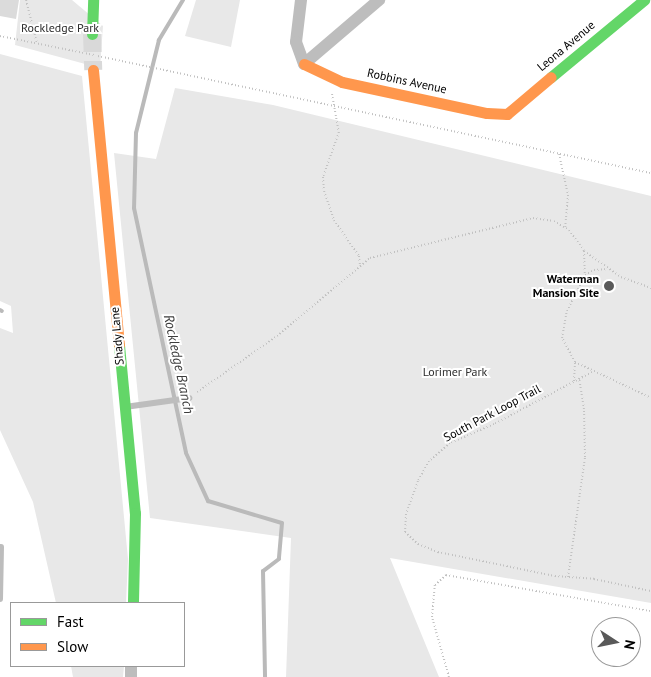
<!DOCTYPE html>
<html>
<head>
<meta charset="utf-8">
<style>
  body { margin:0 }
  #map { position:relative; width:651px; height:677px; overflow:hidden; background:#fff; font-family:"PT Sans",sans-serif }
  div>[style] { position:absolute }
  [style*='--x'] { left:calc(var(--x)*1px); top:calc(var(--y)*1px); width:calc(var(--w)*1px); rotate:calc(var(--a)*1deg) }
  .green>* { inset:0; background:#e8e8e8 }
  .stream>* { height:4px; margin:-2px; padding:0 2px; transform-origin:2px; border-radius:2px; background:#bababa }
  .building>* { inset:0; background:#dbdbdb }
  .secondary-tunnel>* { height:18px; margin-top:-9px; transform-origin:0; background:repeating-linear-gradient(90deg,#d9d9d9 0 18px,transparent 0 27px) }
  .path>* { height:2px; margin-top:-1px; transform-origin:0; background:repeating-linear-gradient(90deg,#c2c2c2 0 1px,transparent 0 3.5px) }
  .lane>* { height:6px; margin:-3px; padding:0 3px; transform-origin:3px; border-radius:3px; background:#bdbdbd }
  .street>* { height:12px; margin:-6px; padding:0 6px; transform-origin:6px; border-radius:6px; background:#bdbdbd }
  .fast>* { height:11px; margin:-5.5px; padding:0 5.5px; transform-origin:5.5px; border-radius:5.5px; background:#63d668 }
  .slow>* { height:11px; margin:-5.5px; padding:0 5.5px; transform-origin:5.5px; border-radius:5.5px; background:#ff974d }
  .dots>* { width:14px; height:14px; translate:-50% -50%; box-sizing:border-box; border:2px solid #fff; border-radius:50% }
  span { translate:-50% -50%; white-space:nowrap; text-align:center; line-height:1.15; -webkit-text-stroke:4px #fff; paint-order:stroke }
  .park-label { font-size:12px; color:#2c2c2c }
  .street-label { font-size:12px; color:#000 }
  .poi-label { font-size:12px; color:#000; font-weight:700 }
  .right { translate:-100% -50%; text-align:right }
  .water-label { font-size:14px; color:#3d3d3d; font-style:italic }
  .legend { position:absolute; left:10px; top:602px; width:175px; height:65px; box-sizing:border-box; background:#fff; border:1px solid #999; margin:0; padding:6px 9px; list-style:none; font-size:15px; color:#000 }
  .legend li { display:flex; align-items:center; gap:10px; height:25px }
  .legend b { width:25px; border:1px solid #999 }
  .north { position:absolute; left:591px; top:617px; width:50px; height:50px; box-sizing:border-box; background:#fff; border:1px solid #999; border-radius:50%; rotate:101deg; font-size:14px; font-weight:700; line-height:20px; text-align:center; color:#000 }
  .north::after { content:''; display:block; margin:auto; width:18px; height:22px; background:#595959; clip-path:polygon(50% 0,100% 100%,50% 72%,0 100%) }
</style>
</head>
<body>
<div id="map">
  <div class="green">
    <i style="clip-path:polygon(20px 0,72px 0,103px 26px,100px 68px,15px 45px)"></i>
    <i style="clip-path:polygon(196px 0,240px 0,231px 47px,185px 36px)"></i>
    <i style="clip-path:polygon(0 54px,82px 76px,128px 559px,126px 603px,56px 603px,33px 502px,0 430px,0 328px,13px 333px,11px 306px,0 301px)"></i>
    <i style="clip-path:polygon(175px 88px,273px 105px,651px 196px,651px 603px,390px 558px,439px 677px,286px 677px,291px 538px,150px 518px,114px 153px,156px 159px)"></i>
    <i style="clip-path:polygon(71px 666px,124px 666px,123px 677px,73px 677px)"></i>
  </div>
  <div class="stream">
    <i style="--x:183;--y:0;--w:47;--a:121"></i>
    <i style="--x:159;--y:40;--w:96;--a:103.9"></i>
    <i style="--x:136;--y:133;--w:75;--a:91.5"></i>
    <i style="--x:134;--y:208;--w:250;--a:78"></i>
    <i style="--x:186;--y:453;--w:53;--a:65.4"></i>
    <i style="--x:208;--y:501;--w:77;--a:16.6"></i>
    <i style="--x:282;--y:523;--w:36;--a:95"></i>
    <i style="--x:279;--y:559;--w:20;--a:143"></i>
    <i style="--x:263;--y:571;--w:106;--a:88.9"></i>
    <i style="--x:0;--y:310;--w:2;--a:27"></i>
  </div>
  <div class="building">
    <i style="clip-path:polygon(0 0,19px 0,16px 19px,0 16px)"></i>
  </div>
  <div class="secondary-tunnel">
    <i style="--x:92;--y:34;--w:36;--a:88"></i>
  </div>
  <div class="path">
    <i style="--x:26;--y:0;--w:44;--a:75.7"></i>
    <i style="--x:0;--y:36;--w:96;--a:11.4"></i>
    <i style="--x:98;--y:56;--w:565;--a:11.95"></i>
    <i style="--x:332;--y:94;--w:39;--a:80"></i>
    <i style="--x:339;--y:132;--w:48;--a:109.6"></i>
    <i style="--x:323;--y:177;--w:14;--a:86"></i>
    <i style="--x:324;--y:191;--w:31;--a:71"></i>
    <i style="--x:334;--y:220;--w:44;--a:55.2"></i>
    <i style="--x:359;--y:256;--w:9;--a:84"></i>
    <i style="--x:559;--y:154;--w:42;--a:77.6"></i>
    <i style="--x:568;--y:195;--w:32;--a:95"></i>
    <i style="--x:584;--y:251;--w:45;--a:35.1"></i>
    <i style="--x:621;--y:277;--w:32;--a:20"></i>
    <i style="--x:575;--y:362;--w:84;--a:25.3"></i>
    <i style="--x:592;--y:372;--w:111;--a:152"></i>
    <i style="--x:494;--y:424;--w:48;--a:156.6"></i>
    <i style="--x:450;--y:443;--w:28;--a:139"></i>
    <i style="--x:429;--y:461;--w:23;--a:119"></i>
    <i style="--x:418;--y:481;--w:35;--a:110"></i>
    <i style="--x:406;--y:514;--w:18;--a:93"></i>
    <i style="--x:405;--y:532;--w:18;--a:43"></i>
    <i style="--x:418;--y:544;--w:22;--a:22"></i>
    <i style="--x:438;--y:552;--w:119;--a:11.6"></i>
    <i style="--x:555;--y:576;--w:39;--a:4"></i>
    <i style="--x:594;--y:579;--w:58;--a:11.9"></i>
    <i style="--x:574;--y:381;--w:19;--a:-87"></i>
    <i style="--x:575;--y:362;--w:27;--a:-118"></i>
    <i style="--x:562;--y:338;--w:27;--a:-80"></i>
    <i style="--x:567;--y:311;--w:40;--a:-63.4"></i>
    <i style="--x:585;--y:275;--w:10;--a:-29"></i>
    <i style="--x:594;--y:270;--w:14;--a:-4"></i>
    <i style="--x:197;--y:392;--w:98;--a:-35"></i>
    <i style="--x:277;--y:336;--w:121;--a:-40"></i>
    <i style="--x:370;--y:258;--w:168;--a:-13.8"></i>
    <i style="--x:533;--y:218;--w:21;--a:8"></i>
    <i style="--x:554;--y:221;--w:17;--a:31"></i>
    <i style="--x:569;--y:230;--w:26;--a:54"></i>
    <i style="--x:584;--y:251;--w:24;--a:88"></i>
    <i style="--x:568;--y:577;--w:121;--a:-81.9"></i>
    <i style="--x:585;--y:457;--w:48;--a:-91.2"></i>
    <i style="--x:584;--y:409;--w:31;--a:-99"></i>
    <i style="--x:449;--y:677;--w:62;--a:-105.8"></i>
    <i style="--x:432;--y:617;--w:32;--a:-85"></i>
    <i style="--x:435;--y:585;--w:15;--a:-42"></i>
    <i style="--x:446;--y:575;--w:208;--a:10"></i>
  </div>
  <div class="lane">
    <i style="--x:125;--y:407;--w:65;--a:-8"></i>
    <i style="--x:0;--y:599;--w:52;--a:-88.9"></i>
  </div>
  <div class="street">
    <i style="--x:301;--y:0;--w:42;--a:96.8"></i>
    <i style="--x:296;--y:42;--w:23;--a:70"></i>
    <i style="--x:304;--y:64;--w:99;--a:-40.5"></i>
    <i style="--x:131;--y:677;--w:11;--a:-90"></i>
  </div>
  <div class="fast">
    <i style="--x:92;--y:34;--w:34;--a:-88"></i>
    <i style="--x:551;--y:77;--w:121;--a:-39.6"></i>
    <i style="--x:119;--y:345;--w:169;--a:84.6"></i>
    <i style="--x:135;--y:513;--w:90;--a:91.3"></i>
  </div>
  <div class="slow">
    <i style="--x:304;--y:64;--w:42;--a:25.3"></i>
    <i style="--x:342;--y:82;--w:148;--a:12.1"></i>
    <i style="--x:487;--y:113;--w:20;--a:3"></i>
    <i style="--x:507;--y:114;--w:57;--a:-40.1"></i>
    <i style="--x:93;--y:70;--w:276;--a:84.6"></i>
  </div>
  <div class="dots">
    <i style="left:609px;top:286px;background:#595959"></i>
  </div>
  <div class="park-label">
    <span style="left:60px;top:28px">Rockledge Park</span>
    <span style="left:455px;top:372px">Lorimer Park</span>
  </div>
  <div class="street-label">
    <span style="left:566px;top:46px;rotate:-40deg">Leona Avenue</span>
    <span style="left:407px;top:81px;rotate:12deg">Robbins Avenue</span>
    <span style="left:117px;top:336px;rotate:-95deg">Shady Lane</span>
    <span style="left:492px;top:413px;rotate:-28deg">South Park Loop Trail</span>
  </div>
  <div class="poi-label">
    <span class="right" style="left:599px;top:286px">Waterman<br>Mansion Site</span>
  </div>
  <div class="water-label">
    <span style="left:179px;top:364px;rotate:78deg">Rockledge Branch</span>
  </div>
  <ul class="legend">
  <li><b style="height:6px;background:#63d668"></b>Fast</li>
  <li><b style="height:6px;background:#ff974d"></b>Slow</li>
  </ul>
  <div class="north">N</div>
</div>
</body>
</html>
